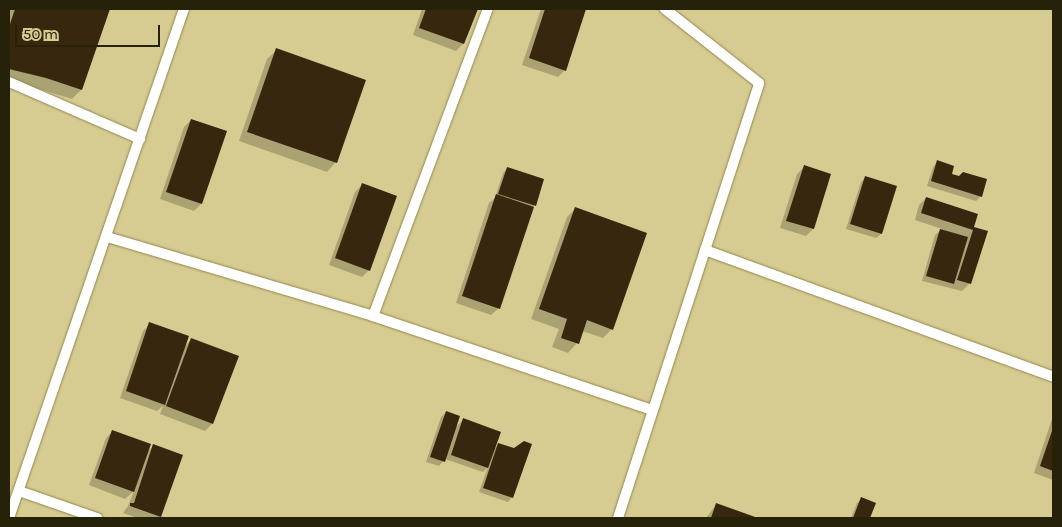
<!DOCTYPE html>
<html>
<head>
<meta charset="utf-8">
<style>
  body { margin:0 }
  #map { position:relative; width:1062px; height:527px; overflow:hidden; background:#d6cb90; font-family:Karla,sans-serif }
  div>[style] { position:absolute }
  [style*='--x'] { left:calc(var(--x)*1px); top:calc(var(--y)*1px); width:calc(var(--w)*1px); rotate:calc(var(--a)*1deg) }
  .shadow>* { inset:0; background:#0003 }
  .building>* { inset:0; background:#36270e }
  .roads { filter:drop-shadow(0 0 1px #92874e) drop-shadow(0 0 1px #92874e) }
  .lane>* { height:10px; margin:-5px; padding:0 5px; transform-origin:5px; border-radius:5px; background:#fff }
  span { translate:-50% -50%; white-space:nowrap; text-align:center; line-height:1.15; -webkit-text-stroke:5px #d6cb90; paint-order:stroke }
  .frame { position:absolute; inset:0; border:10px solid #262109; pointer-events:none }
  .scale { position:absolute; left:15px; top:25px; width:145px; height:22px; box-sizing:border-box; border:2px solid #262109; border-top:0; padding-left:6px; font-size:15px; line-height:18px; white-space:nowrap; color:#262109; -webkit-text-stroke:4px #d6cb90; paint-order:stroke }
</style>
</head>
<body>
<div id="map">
  <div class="shadow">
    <i style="clip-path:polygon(10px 9px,109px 9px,81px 90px,72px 99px,9px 80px)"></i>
    <i style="clip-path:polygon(422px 9px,476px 9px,463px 44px,456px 51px,413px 35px)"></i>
    <i style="clip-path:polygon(541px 9px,585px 9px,565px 70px,558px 77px,522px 65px)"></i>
    <i style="clip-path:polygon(277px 50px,336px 162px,327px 172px,239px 141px,267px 59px)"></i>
    <i style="clip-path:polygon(191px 120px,201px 204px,194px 211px,160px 199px,184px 127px)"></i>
    <i style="clip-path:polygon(937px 162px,950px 174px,981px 196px,976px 201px,927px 186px,933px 167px)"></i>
    <i style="clip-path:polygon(804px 167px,830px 175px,813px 229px,806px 236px,780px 228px,797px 174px)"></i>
    <i style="clip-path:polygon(507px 169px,534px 205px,499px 308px,491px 315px,456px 303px,489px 203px,495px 198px,503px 173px)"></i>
    <i style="clip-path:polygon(866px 177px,881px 234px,876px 238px,846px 229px,861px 182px)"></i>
    <i style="clip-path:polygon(362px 185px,369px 270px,362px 277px,329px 265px,355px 192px)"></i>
    <i style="clip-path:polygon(926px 198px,972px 228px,986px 232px,969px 284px,962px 291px,922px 281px,935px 235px,942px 229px,915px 220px,919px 205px)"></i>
    <i style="clip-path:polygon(576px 208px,612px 329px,603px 338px,582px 331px,577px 343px,568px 353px,552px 347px,559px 329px,531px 319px,567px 217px)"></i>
    <i style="clip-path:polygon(150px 324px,184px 347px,192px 339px,212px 424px,205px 431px,160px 414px,163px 406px,157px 411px,120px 398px,143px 331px)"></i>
    <i style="clip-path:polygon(446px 413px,455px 428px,463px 420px,494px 449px,499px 444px,512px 497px,508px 502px,479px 492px,488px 467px,483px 472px,445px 459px,439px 466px,426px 462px,441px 417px)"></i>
    <i style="clip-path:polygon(1053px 416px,1053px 480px,1034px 473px)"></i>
    <i style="clip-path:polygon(113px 431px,147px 452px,153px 446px,160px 516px,158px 518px,138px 518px,123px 513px,128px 506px,134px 491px,125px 499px,89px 485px,106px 438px)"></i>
    <i style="clip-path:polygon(862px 499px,874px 504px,868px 518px,851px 518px,857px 503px)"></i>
    <i style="clip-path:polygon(716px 505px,755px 518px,706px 518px)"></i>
  </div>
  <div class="building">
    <i style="clip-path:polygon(15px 9px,110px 9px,82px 90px,46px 78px,9px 69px,9px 27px)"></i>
    <i style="clip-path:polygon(426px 9px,478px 9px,464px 44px,419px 28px)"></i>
    <i style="clip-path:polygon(545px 9px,586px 9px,566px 71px,529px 58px)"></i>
    <i style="clip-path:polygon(276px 48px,366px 80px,337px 163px,247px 132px)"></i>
    <i style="clip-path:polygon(191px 119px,227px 131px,202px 204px,166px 192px)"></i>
    <i style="clip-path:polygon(937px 160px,954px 166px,952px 174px,959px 176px,963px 172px,987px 179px,982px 197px,931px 181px)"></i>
    <i style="clip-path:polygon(804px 165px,831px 174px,814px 229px,786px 221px)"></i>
    <i style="clip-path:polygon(507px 167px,544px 179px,536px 206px,498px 194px)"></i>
    <i style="clip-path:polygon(865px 176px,897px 186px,882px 234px,850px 224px)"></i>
    <i style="clip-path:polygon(362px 183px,397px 196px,370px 271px,335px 258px)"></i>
    <i style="clip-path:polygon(496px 194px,534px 207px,500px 309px,462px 296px)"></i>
    <i style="clip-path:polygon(926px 197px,978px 214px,974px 227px,988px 231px,971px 284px,957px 280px,973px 230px,921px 213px)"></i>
    <i style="clip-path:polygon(575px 207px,647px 233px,613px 330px,587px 320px,579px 344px,561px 338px,567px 319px,539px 309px)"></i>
    <i style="clip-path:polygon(940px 229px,968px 237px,954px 284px,926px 276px)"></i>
    <i style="clip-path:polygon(149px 322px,189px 336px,165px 405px,126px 391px)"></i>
    <i style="clip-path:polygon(191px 338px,239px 356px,213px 424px,166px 406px)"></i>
    <i style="clip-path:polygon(446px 411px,460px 416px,445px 462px,430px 457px)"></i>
    <i style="clip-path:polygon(463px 418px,501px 432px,488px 468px,451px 455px)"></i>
    <i style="clip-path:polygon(1053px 428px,1053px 471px,1040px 466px)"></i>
    <i style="clip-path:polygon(112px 430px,151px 444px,134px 492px,95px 478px)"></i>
    <i style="clip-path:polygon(524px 441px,532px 444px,513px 498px,483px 488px,498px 443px,514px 448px)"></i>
    <i style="clip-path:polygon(153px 444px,183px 455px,161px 517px,130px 506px,130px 503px,134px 503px)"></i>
    <i style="clip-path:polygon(861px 497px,876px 503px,870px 518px,853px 518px)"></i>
    <i style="clip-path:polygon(716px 503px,758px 518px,711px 518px)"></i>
  </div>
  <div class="roads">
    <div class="lane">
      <i style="--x:9;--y:82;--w:143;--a:23.5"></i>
      <i style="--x:107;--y:237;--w:277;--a:16.5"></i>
      <i style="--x:373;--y:316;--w:295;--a:18.6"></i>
      <i style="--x:705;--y:250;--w:370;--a:20"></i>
      <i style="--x:373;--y:316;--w:328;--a:-69.5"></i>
      <i style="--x:19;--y:491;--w:83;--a:19.1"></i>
      <i style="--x:9;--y:518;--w:538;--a:-71.03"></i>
      <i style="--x:618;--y:518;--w:457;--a:-72"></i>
      <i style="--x:759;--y:83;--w:120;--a:-141.8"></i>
    </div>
  </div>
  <div class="frame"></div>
  <div class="scale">50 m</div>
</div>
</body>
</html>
